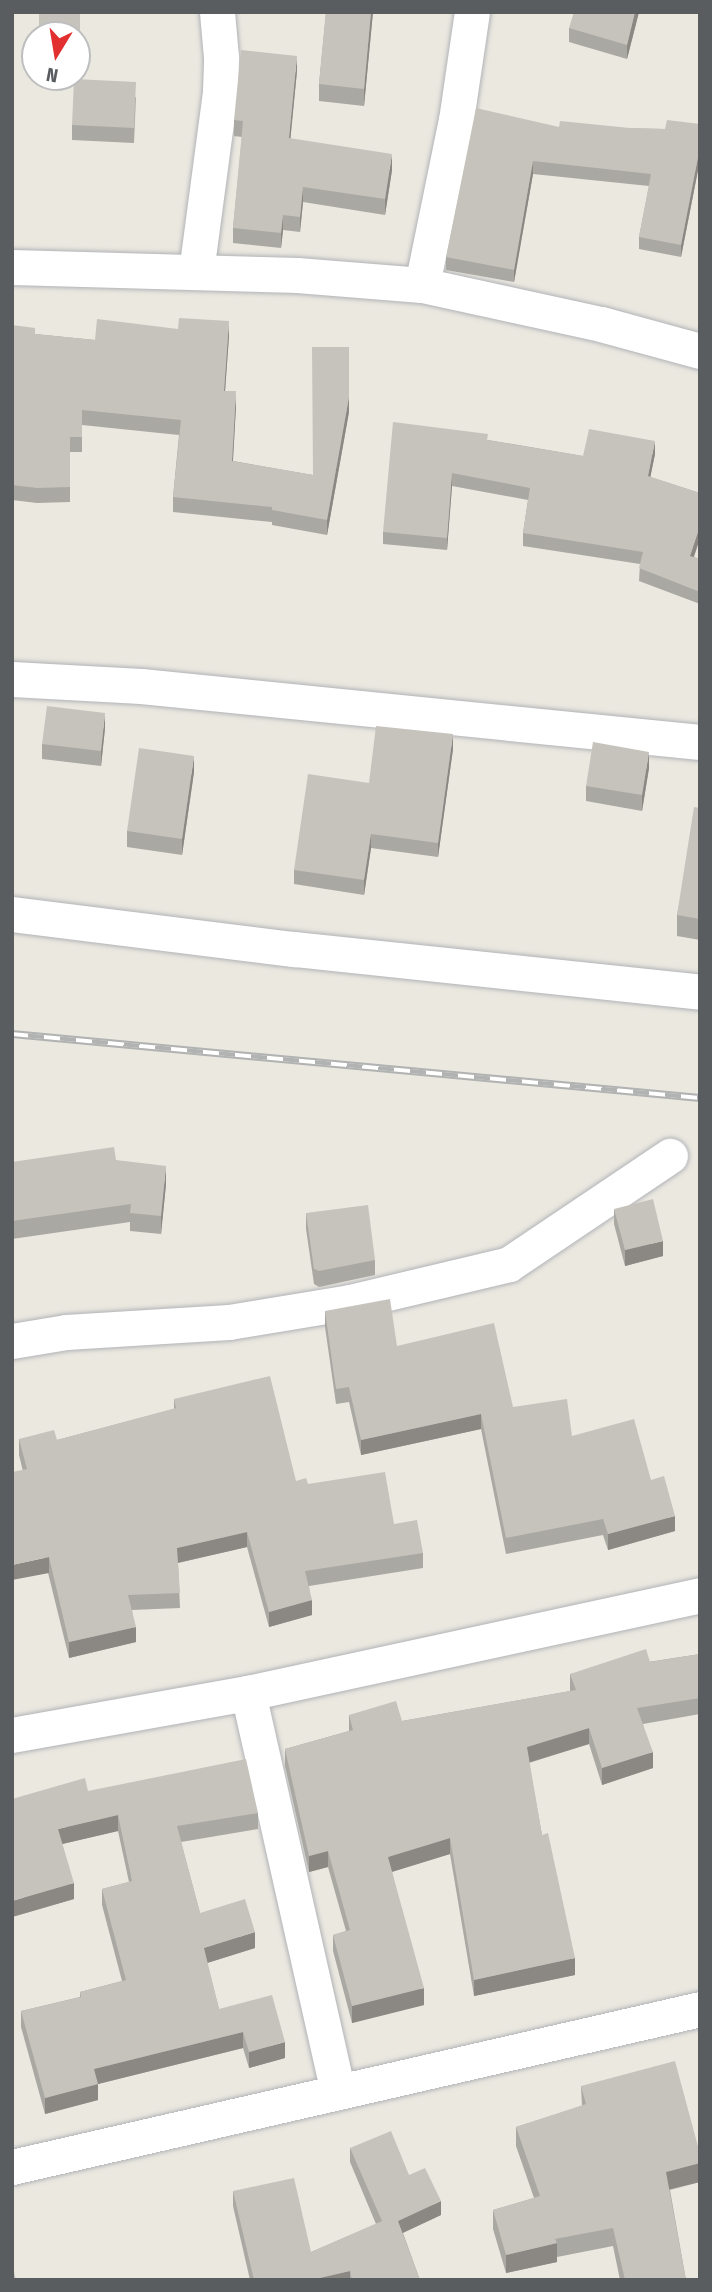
<!DOCTYPE html>
<html>
<head>
<meta charset="utf-8">
<style>
  body { margin:0 }
  #map { position:relative; width:712px; height:2292px; overflow:hidden; background:#ebe8e0; font-family:"Fira Sans Condensed",sans-serif }
  div>[style] { position:absolute }
  [style*='--x'] { left:calc(var(--x)*1px); top:calc(var(--y)*1px); width:calc(var(--w)*1px); rotate:calc(var(--a)*1deg) }
  .roads { filter:drop-shadow(0 0 2px #b1b3b7) drop-shadow(0 0 2px #b1b3b7) }
  .minor>* { height:35px; margin:-17.5px; padding:0 17.5px; transform-origin:17.5px; border-radius:17.5px; background:#fff }
  .rail>* { height:8px; margin-top:-4px; transform-origin:0; background:repeating-linear-gradient(90deg,#fff 0 16px,#b1b2b2 0 32px); box-sizing:border-box; border-block:2px solid #b1b2b2 }
  .wall>* { inset:0; background:#aaa8a3 }
  .shaded-wall>* { inset:0; background:#8b8884 }
  .building>* { inset:0; background:#c6c3bd }
  span { translate:-50% -50%; white-space:nowrap; text-align:center; line-height:1.15; -webkit-text-stroke:6px #fff; paint-order:stroke }
  .frame { position:absolute; inset:0; border:14px solid #595d60; pointer-events:none }
  .north { position:absolute; left:21px; top:21px; width:70px; height:70px; box-sizing:border-box; background:#fff; border:2px solid #bdbebf; border-radius:50%; rotate:191deg; font-size:19px; font-weight:700; line-height:28px; text-align:center; color:#595d60 }
  .north::after { content:''; display:block; margin:auto; width:24px; height:32px; background:#e22f30; clip-path:polygon(50% 0,100% 100%,50% 72%,0 100%) }
</style>
</head>
<body>
<div id="map">
  <div class="roads">
    <div class="minor">
      <i style="--x:12;--y:267;--w:285;--a:1.6"></i>
      <i style="--x:297;--y:275;--w:125;--a:4.6"></i>
      <i style="--x:422;--y:285;--w:183;--a:12.3"></i>
      <i style="--x:601;--y:324;--w:103;--a:15.3"></i>
      <i style="--x:196;--y:272;--w:183;--a:-82.4"></i>
      <i style="--x:220;--y:91;--w:34;--a:-88"></i>
      <i style="--x:221;--y:57;--w:45;--a:-95.1"></i>
      <i style="--x:422;--y:285;--w:168;--a:-78.4"></i>
      <i style="--x:456;--y:120;--w:109;--a:-81.6"></i>
      <i style="--x:12;--y:679;--w:129;--a:3.1"></i>
      <i style="--x:141;--y:686;--w:562;--a:5.72"></i>
      <i style="--x:12;--y:914;--w:284;--a:7.1"></i>
      <i style="--x:294;--y:949;--w:408;--a:6"></i>
      <i style="--x:12;--y:1341;--w:55;--a:-9.5"></i>
      <i style="--x:66;--y:1332;--w:163;--a:-3.5"></i>
      <i style="--x:229;--y:1322;--w:123;--a:-9.4"></i>
      <i style="--x:350;--y:1302;--w:163;--a:-13.4"></i>
      <i style="--x:509;--y:1264;--w:194;--a:-33.9"></i>
      <i style="--x:248;--y:1693;--w:409;--a:77.3"></i>
      <i style="--x:12;--y:1735;--w:240;--a:-10.1"></i>
      <i style="--x:248;--y:1693;--w:463;--a:-12.2"></i>
      <i style="--x:12;--y:2167;--w:706;--a:-12.93"></i>
    </div>
  </div>
  <div class="rail">
    <i style="--x:12;--y:1034;--w:691;--a:5.31"></i>
  </div>
  <div class="wall">
    <i style="clip-path:polygon(80px 12px,80px 59px,77px 59px,77px 35px)"></i>
    <i style="clip-path:polygon(326px 12px,373px 12px,364px 106px,319px 101px,319px 84px)"></i>
    <i style="clip-path:polygon(639px 12px,627px 59px,569px 42px,569px 28px)"></i>
    <i style="clip-path:polygon(297px 71px,290px 139px,392px 170px,385px 215px,303px 202px,300px 232px,283px 230px,281px 248px,233px 243px,233px 228px,242px 137px,234px 136px,234px 120px)"></i>
    <i style="clip-path:polygon(136px 97px,134px 143px,72px 140px,72px 125px)"></i>
    <i style="clip-path:polygon(700px 124px,700px 160px,681px 257px,639px 249px,639px 237px,649px 186px,533px 174px,514px 282px,446px 270px,446px 257px,559px 127px,665px 129px)"></i>
    <i style="clip-path:polygon(12px 325px,35px 334px,95px 340px,229px 336px,225px 391px,236px 406px,233px 461px,313px 475px,349px 347px,349px 412px,327px 535px,272px 525px,272px 522px,173px 512px,173px 497px,179px 435px,82px 425px,82px 452px,70px 452px,70px 502px,37px 503px,12px 500px)"></i>
    <i style="clip-path:polygon(488px 440px,583px 456px,655px 454px,650px 477px,700px 493px,700px 538px,694px 557px,700px 559px,700px 604px,639px 581px,640px 564px,523px 546px,523px 533px,528px 500px,452px 486px,447px 550px,383px 544px,383px 532px)"></i>
    <i style="clip-path:polygon(105px 728px,101px 766px,42px 759px,42px 744px)"></i>
    <i style="clip-path:polygon(453px 749px,438px 857px,371px 848px,364px 895px,294px 884px,294px 870px,369px 783px)"></i>
    <i style="clip-path:polygon(649px 768px,642px 811px,586px 801px,586px 786px)"></i>
    <i style="clip-path:polygon(194px 772px,182px 855px,127px 847px,127px 831px)"></i>
    <i style="clip-path:polygon(700px 808px,700px 940px,677px 936px,677px 915px)"></i>
    <i style="clip-path:polygon(116px 1160px,166px 1184px,161px 1234px,130px 1231px,130px 1222px,12px 1239px,12px 1162px)"></i>
    <i style="clip-path:polygon(614px 1209px,663px 1256px,625px 1266px,614px 1224px)"></i>
    <i style="clip-path:polygon(306px 1213px,375px 1260px,375px 1275px,319px 1287px,314px 1284px,306px 1229px)"></i>
    <i style="clip-path:polygon(325px 1311px,397px 1346px,513px 1407px,572px 1436px,651px 1480px,675px 1531px,608px 1550px,603px 1535px,506px 1554px,481px 1429px,361px 1455px,349px 1402px,336px 1404px,325px 1327px)"></i>
    <i style="clip-path:polygon(174px 1399px,296px 1481px,308px 1484px,394px 1524px,423px 1553px,423px 1568px,309px 1586px,312px 1615px,269px 1627px,247px 1547px,178px 1563px,180px 1608px,132px 1610px,136px 1642px,69px 1658px,19px 1455px,19px 1439px,57px 1440px,174px 1409px)"></i>
    <i style="clip-path:polygon(700px 1654px,700px 1714px,643px 1724px,653px 1768px,602px 1785px,589px 1744px,529px 1763px,542px 1835px,575px 1975px,474px 1996px,450px 1854px,392px 1872px,424px 2005px,352px 2023px,333px 1951px,333px 1935px,346px 1931px,328px 1867px,309px 1872px,285px 1766px,285px 1749px,349px 1731px,349px 1715px,402px 1721px,570px 1691px,570px 1674px)"></i>
    <i style="clip-path:polygon(88px 1791px,258px 1813px,258px 1829px,181px 1842px,200px 1913px,255px 1948px,207px 1963px,219px 2009px,285px 2058px,249px 2068px,243px 2048px,98px 2084px,98px 2100px,45px 2114px,21px 2027px,21px 2011px,80px 1997px,80px 1992px,122px 1981px,102px 1905px,102px 1889px,129px 1882px,118px 1831px,62px 1844px,74px 1899px,12px 1917px)"></i>
    <i style="clip-path:polygon(581px 2086px,700px 2154px,700px 2182px,670px 2190px,686px 2280px,620px 2280px,613px 2246px,557px 2257px,557px 2262px,506px 2273px,493px 2229px,493px 2210px,534px 2198px,516px 2146px,516px 2127px,582px 2106px)"></i>
    <i style="clip-path:polygon(350px 2148px,409px 2175px,441px 2215px,403px 2233px,420px 2280px,250px 2280px,233px 2206px,233px 2191px,311px 2252px,376px 2224px,350px 2162px)"></i>
  </div>
  <div class="shaded-wall">
    <i style="clip-path:polygon(371px 12px,373px 12px,364px 106px,364px 89px)"></i>
    <i style="clip-path:polygon(635px 12px,639px 12px,627px 59px,627px 45px)"></i>
    <i style="clip-path:polygon(297px 56px,297px 71px,289px 154px,289px 138px)"></i>
    <i style="clip-path:polygon(700px 147px,700px 160px,681px 257px,681px 245px)"></i>
    <i style="clip-path:polygon(392px 154px,392px 170px,385px 215px,385px 199px)"></i>
    <i style="clip-path:polygon(533px 161px,533px 174px,514px 282px,514px 270px)"></i>
    <i style="clip-path:polygon(303px 187px,303px 202px,300px 232px,300px 217px)"></i>
    <i style="clip-path:polygon(283px 215px,283px 230px,281px 248px,281px 233px)"></i>
    <i style="clip-path:polygon(229px 321px,229px 336px,224px 406px,224px 391px)"></i>
    <i style="clip-path:polygon(236px 391px,236px 406px,232px 476px,232px 461px)"></i>
    <i style="clip-path:polygon(349px 397px,349px 412px,327px 535px,327px 520px)"></i>
    <i style="clip-path:polygon(655px 441px,655px 454px,648px 489px,648px 476px)"></i>
    <i style="clip-path:polygon(452px 473px,452px 486px,447px 550px,447px 538px)"></i>
    <i style="clip-path:polygon(700px 526px,700px 538px,690px 568px,690px 556px)"></i>
    <i style="clip-path:polygon(105px 713px,105px 728px,101px 766px,101px 751px)"></i>
    <i style="clip-path:polygon(453px 734px,453px 749px,438px 857px,438px 843px)"></i>
    <i style="clip-path:polygon(649px 752px,649px 768px,642px 811px,642px 795px)"></i>
    <i style="clip-path:polygon(194px 756px,194px 772px,182px 855px,182px 839px)"></i>
    <i style="clip-path:polygon(371px 834px,371px 848px,364px 895px,364px 880px)"></i>
    <i style="clip-path:polygon(166px 1166px,166px 1184px,161px 1234px,161px 1216px)"></i>
    <i style="clip-path:polygon(663px 1241px,663px 1256px,625px 1266px,625px 1250px)"></i>
    <i style="clip-path:polygon(481px 1414px,481px 1429px,361px 1455px,361px 1440px)"></i>
    <i style="clip-path:polygon(675px 1516px,675px 1531px,608px 1550px,608px 1534px)"></i>
    <i style="clip-path:polygon(247px 1532px,247px 1547px,177px 1563px,177px 1548px)"></i>
    <i style="clip-path:polygon(49px 1557px,49px 1573px,12px 1580px,12px 1565px)"></i>
    <i style="clip-path:polygon(312px 1600px,312px 1615px,269px 1627px,269px 1612px)"></i>
    <i style="clip-path:polygon(136px 1627px,136px 1642px,69px 1658px,69px 1642px)"></i>
    <i style="clip-path:polygon(589px 1728px,589px 1744px,527px 1763px,527px 1747px)"></i>
    <i style="clip-path:polygon(653px 1752px,653px 1768px,602px 1785px,602px 1768px)"></i>
    <i style="clip-path:polygon(118px 1815px,118px 1831px,58px 1845px,58px 1829px)"></i>
    <i style="clip-path:polygon(450px 1838px,450px 1854px,388px 1873px,388px 1857px)"></i>
    <i style="clip-path:polygon(328px 1851px,328px 1867px,309px 1872px,309px 1856px)"></i>
    <i style="clip-path:polygon(74px 1883px,74px 1899px,12px 1917px,12px 1901px)"></i>
    <i style="clip-path:polygon(255px 1932px,255px 1948px,204px 1964px,204px 1948px)"></i>
    <i style="clip-path:polygon(575px 1958px,575px 1975px,474px 1996px,474px 1980px)"></i>
    <i style="clip-path:polygon(424px 1988px,424px 2005px,352px 2023px,352px 2006px)"></i>
    <i style="clip-path:polygon(243px 2032px,243px 2048px,94px 2085px,94px 2069px)"></i>
    <i style="clip-path:polygon(285px 2042px,285px 2058px,249px 2068px,249px 2052px)"></i>
    <i style="clip-path:polygon(98px 2084px,98px 2100px,45px 2114px,45px 2098px)"></i>
    <i style="clip-path:polygon(700px 2163px,700px 2182px,666px 2190px,666px 2172px)"></i>
    <i style="clip-path:polygon(441px 2201px,441px 2215px,398px 2235px,398px 2221px)"></i>
    <i style="clip-path:polygon(557px 2243px,557px 2262px,506px 2273px,506px 2255px)"></i>
    <i style="clip-path:polygon(350px 2271px,350px 2280px,311px 2280px)"></i>
  </div>
  <div class="building">
    <i style="clip-path:polygon(39px 12px,80px 12px,80px 43px,77px 43px,77px 35px,39px 35px)"></i>
    <i style="clip-path:polygon(326px 12px,371px 12px,364px 89px,319px 84px)"></i>
    <i style="clip-path:polygon(574px 12px,635px 12px,627px 45px,569px 28px)"></i>
    <i style="clip-path:polygon(241px 50px,297px 56px,289px 138px,392px 154px,385px 199px,303px 187px,300px 217px,283px 215px,281px 233px,233px 228px,243px 121px,234px 120px)"></i>
    <i style="clip-path:polygon(74px 79px,136px 82px,134px 128px,72px 125px)"></i>
    <i style="clip-path:polygon(476px 108px,559px 127px,560px 121px,630px 128px,665px 129px,667px 120px,700px 124px,700px 147px,681px 245px,639px 237px,651px 174px,533px 161px,514px 270px,446px 257px)"></i>
    <i style="clip-path:polygon(12px 155px,14px 156px,12px 177px)"></i>
    <i style="clip-path:polygon(179px 318px,229px 321px,224px 391px,236px 391px,232px 461px,313px 475px,312px 347px,349px 347px,349px 397px,327px 520px,272px 510px,272px 507px,173px 497px,181px 420px,82px 410px,82px 437px,70px 437px,70px 487px,37px 488px,12px 485px,12px 325px,35px 328px,35px 334px,95px 340px,97px 319px,178px 329px)"></i>
    <i style="clip-path:polygon(393px 422px,488px 434px,487px 440px,583px 456px,589px 429px,655px 441px,648px 476px,700px 493px,700px 526px,690px 556px,700px 559px,700px 592px,639px 568px,643px 552px,523px 533px,530px 488px,452px 473px,447px 538px,383px 532px)"></i>
    <i style="clip-path:polygon(47px 706px,105px 713px,101px 751px,42px 744px)"></i>
    <i style="clip-path:polygon(376px 726px,453px 734px,438px 843px,371px 834px,364px 880px,294px 870px,308px 774px,369px 783px)"></i>
    <i style="clip-path:polygon(593px 742px,649px 752px,642px 795px,586px 786px)"></i>
    <i style="clip-path:polygon(139px 748px,194px 756px,182px 839px,127px 831px)"></i>
    <i style="clip-path:polygon(694px 807px,700px 808px,700px 919px,677px 915px)"></i>
    <i style="clip-path:polygon(114px 1147px,116px 1160px,166px 1166px,161px 1216px,130px 1213px,131px 1204px,12px 1221px,12px 1162px)"></i>
    <i style="clip-path:polygon(653px 1199px,663px 1241px,625px 1250px,614px 1209px)"></i>
    <i style="clip-path:polygon(368px 1205px,375px 1260px,319px 1271px,314px 1269px,306px 1213px)"></i>
    <i style="clip-path:polygon(390px 1299px,397px 1346px,494px 1323px,513px 1407px,567px 1399px,572px 1436px,634px 1419px,651px 1480px,664px 1476px,675px 1516px,608px 1534px,603px 1519px,506px 1538px,481px 1414px,361px 1440px,349px 1387px,336px 1389px,325px 1311px)"></i>
    <i style="clip-path:polygon(270px 1376px,296px 1481px,306px 1478px,308px 1484px,385px 1472px,394px 1524px,417px 1520px,423px 1553px,305px 1571px,312px 1600px,269px 1612px,247px 1532px,177px 1548px,180px 1593px,128px 1595px,136px 1627px,69px 1642px,49px 1557px,12px 1565px,12px 1472px,27px 1469px,19px 1439px,54px 1430px,57px 1440px,176px 1408px,174px 1399px)"></i>
    <i style="clip-path:polygon(646px 1649px,650px 1662px,700px 1654px,700px 1698px,637px 1708px,653px 1752px,602px 1768px,589px 1728px,527px 1747px,542px 1835px,548px 1833px,575px 1958px,474px 1980px,450px 1838px,388px 1857px,424px 1988px,352px 2006px,333px 1935px,350px 1930px,328px 1851px,309px 1856px,285px 1749px,353px 1730px,349px 1715px,396px 1701px,402px 1721px,576px 1690px,570px 1674px)"></i>
    <i style="clip-path:polygon(246px 1759px,258px 1813px,177px 1826px,200px 1913px,245px 1899px,255px 1932px,204px 1948px,219px 2009px,272px 1995px,285px 2042px,249px 2052px,243px 2032px,94px 2069px,98px 2084px,45px 2098px,21px 2011px,81px 1997px,80px 1992px,126px 1980px,102px 1889px,132px 1881px,118px 1815px,58px 1829px,74px 1883px,12px 1901px,12px 1799px,85px 1778px,88px 1791px)"></i>
    <i style="clip-path:polygon(675px 2061px,700px 2154px,700px 2163px,666px 2172px,686px 2280px,625px 2280px,613px 2228px,555px 2239px,557px 2243px,506px 2255px,493px 2210px,540px 2196px,516px 2127px,586px 2104px,581px 2086px)"></i>
    <i style="clip-path:polygon(391px 2131px,409px 2175px,425px 2168px,441px 2201px,398px 2221px,420px 2280px,352px 2280px,350px 2271px,311px 2280px,254px 2280px,233px 2191px,294px 2178px,311px 2252px,382px 2221px,350px 2148px)"></i>
    <i style="clip-path:polygon(12px 2263px,16px 2280px,12px 2280px)"></i>
  </div>
  <div class="frame"></div>
  <div class="north">N</div>
</div>
</body>
</html>
